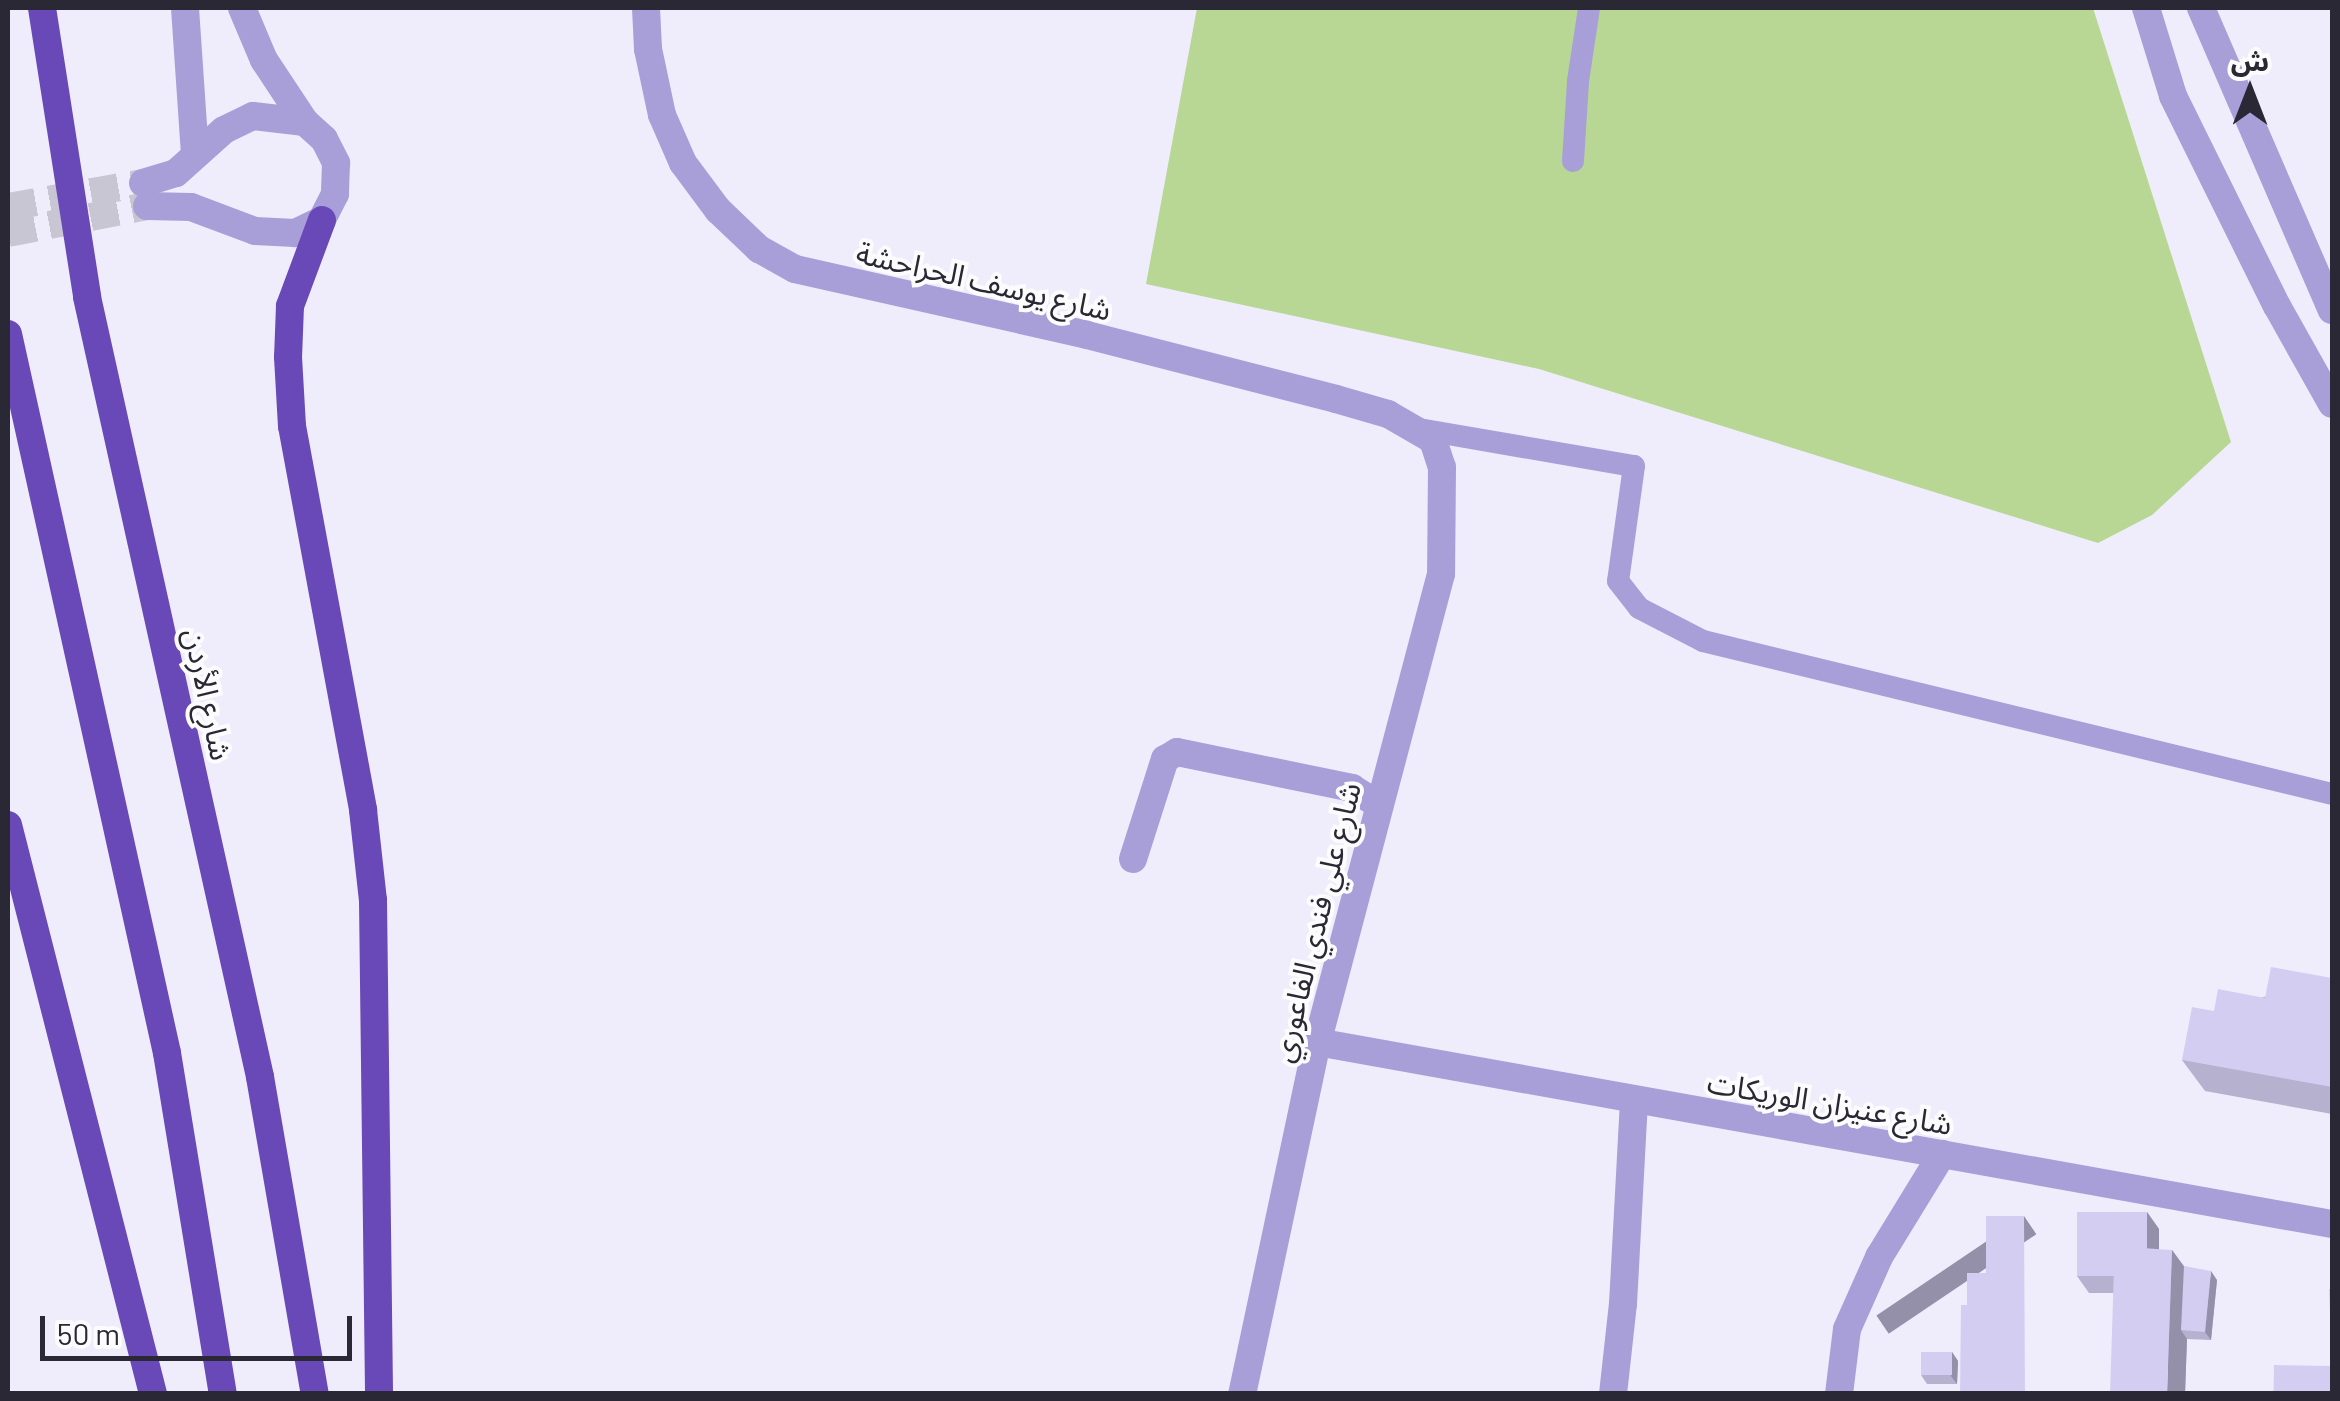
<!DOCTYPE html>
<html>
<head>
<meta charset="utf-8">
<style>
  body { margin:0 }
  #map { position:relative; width:2340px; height:1401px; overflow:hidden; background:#efedfb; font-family:Barlow,"Noto Sans Arabic",sans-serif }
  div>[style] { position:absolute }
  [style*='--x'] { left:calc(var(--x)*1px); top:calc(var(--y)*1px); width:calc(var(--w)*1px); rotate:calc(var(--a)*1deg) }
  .green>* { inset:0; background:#b8d794 }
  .tertiary-tunnel>* { height:28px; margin-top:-14px; transform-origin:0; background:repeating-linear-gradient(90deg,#c8c6d3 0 28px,transparent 0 42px) }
  .service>* { height:22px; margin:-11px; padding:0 11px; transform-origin:11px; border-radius:11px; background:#a99fd8 }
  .minor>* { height:28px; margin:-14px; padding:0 14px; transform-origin:14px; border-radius:14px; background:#a99fd8 }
  .tertiary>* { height:28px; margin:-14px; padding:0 14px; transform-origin:14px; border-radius:14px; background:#a99fd8 }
  .trunk>* { height:28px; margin:-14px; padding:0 14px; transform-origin:14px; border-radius:14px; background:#6948b8 }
  .wall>* { inset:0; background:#b5b1cf }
  .shaded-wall>* { inset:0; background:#9490a9; transform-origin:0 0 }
  .building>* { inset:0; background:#d3cef1; transform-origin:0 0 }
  span { translate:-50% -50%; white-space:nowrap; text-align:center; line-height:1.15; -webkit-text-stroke:8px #fcfcfc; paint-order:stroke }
  .street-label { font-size:30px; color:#2a2835 }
  .frame { position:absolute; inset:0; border:10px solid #2a2835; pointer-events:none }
  .north { position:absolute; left:2200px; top:40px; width:100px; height:100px; -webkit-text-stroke:8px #fcfcfc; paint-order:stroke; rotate:0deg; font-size:28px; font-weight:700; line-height:40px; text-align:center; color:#2a2835 }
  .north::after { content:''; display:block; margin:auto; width:35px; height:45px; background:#2a2835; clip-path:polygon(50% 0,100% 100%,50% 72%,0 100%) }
  .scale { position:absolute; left:40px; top:1316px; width:312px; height:45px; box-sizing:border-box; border:5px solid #2a2835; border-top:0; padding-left:12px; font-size:30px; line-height:35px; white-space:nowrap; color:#2a2835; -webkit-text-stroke:8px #fcfcfc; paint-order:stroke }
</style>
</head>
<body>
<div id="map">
  <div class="green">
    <div style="clip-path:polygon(1197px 8px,2093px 8px,2231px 442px,2152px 515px,2098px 543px,1539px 369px,1146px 284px)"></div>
  </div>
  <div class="tertiary-tunnel">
    <div style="--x:8;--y:207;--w:137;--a:-10.1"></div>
    <div style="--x:8;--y:233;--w:142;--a:-11"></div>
  </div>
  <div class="service">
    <div style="--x:1573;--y:161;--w:80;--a:-86.4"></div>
    <div style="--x:1578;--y:81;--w:74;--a:-81.4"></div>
    <div style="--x:1419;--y:429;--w:218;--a:9.8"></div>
    <div style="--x:1634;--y:466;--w:116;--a:97.9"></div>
    <div style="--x:1618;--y:581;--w:34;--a:52"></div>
    <div style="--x:1639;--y:608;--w:72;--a:27.3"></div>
    <div style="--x:1703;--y:641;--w:647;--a:13.67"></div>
  </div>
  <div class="minor">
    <div style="--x:646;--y:8;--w:41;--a:87.2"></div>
    <div style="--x:648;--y:49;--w:67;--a:78"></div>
    <div style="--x:662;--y:115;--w:52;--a:66.4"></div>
    <div style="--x:683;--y:163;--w:59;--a:53.3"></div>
    <div style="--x:718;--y:210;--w:57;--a:43.6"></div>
    <div style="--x:759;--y:249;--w:41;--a:29.1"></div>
    <div style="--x:795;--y:269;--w:299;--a:12.7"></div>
    <div style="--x:1087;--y:335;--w:257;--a:14.4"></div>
    <div style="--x:1336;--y:399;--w:54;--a:16.1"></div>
    <div style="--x:1388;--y:414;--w:52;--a:30"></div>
    <div style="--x:1433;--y:440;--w:28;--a:72"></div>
    <div style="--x:1442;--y:467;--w:107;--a:90.5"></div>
    <div style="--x:1441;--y:574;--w:484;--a:104.8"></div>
    <div style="--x:1317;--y:1042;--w:360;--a:102"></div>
    <div style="--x:1133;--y:859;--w:105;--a:-72.3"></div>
    <div style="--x:1165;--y:759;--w:14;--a:-30"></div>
    <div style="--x:1177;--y:752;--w:179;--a:11.6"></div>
    <div style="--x:1352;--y:788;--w:31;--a:32"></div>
    <div style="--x:1317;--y:1042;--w:1031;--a:10.17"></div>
    <div style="--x:1613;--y:1394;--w:91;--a:-83.7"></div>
    <div style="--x:1623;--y:1304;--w:204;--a:-86.9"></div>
    <div style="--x:1839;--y:1394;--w:65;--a:-83"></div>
    <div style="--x:1847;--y:1329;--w:79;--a:-66"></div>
    <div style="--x:1879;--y:1257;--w:121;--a:-58.5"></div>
  </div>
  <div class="tertiary">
    <div style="--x:185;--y:8;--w:146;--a:86.1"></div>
    <div style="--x:242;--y:8;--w:56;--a:67.1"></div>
    <div style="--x:264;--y:60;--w:74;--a:56.5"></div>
    <div style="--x:2146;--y:8;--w:92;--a:72.9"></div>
    <div style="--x:2173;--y:96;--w:234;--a:63.7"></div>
    <div style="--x:2277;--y:306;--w:112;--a:60.7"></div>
    <div style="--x:2201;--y:8;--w:329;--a:66.6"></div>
    <div style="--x:143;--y:183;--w:34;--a:-17"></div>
    <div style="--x:176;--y:173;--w:64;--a:-41.9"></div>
    <div style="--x:224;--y:130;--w:32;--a:-26"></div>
    <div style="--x:253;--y:116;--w:52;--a:6.6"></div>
    <div style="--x:305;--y:122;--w:25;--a:42"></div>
    <div style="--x:324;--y:139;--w:27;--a:63"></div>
    <div style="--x:336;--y:163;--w:31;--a:92"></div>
    <div style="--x:335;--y:194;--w:29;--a:117"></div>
    <div style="--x:322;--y:220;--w:30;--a:154"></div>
    <div style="--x:295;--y:233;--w:40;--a:-177.1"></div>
    <div style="--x:255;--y:231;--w:68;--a:-159.4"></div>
    <div style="--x:191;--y:207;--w:44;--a:-178.7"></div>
  </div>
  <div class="trunk">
    <div style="--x:42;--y:8;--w:292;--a:81.1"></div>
    <div style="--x:87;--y:297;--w:799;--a:77.49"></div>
    <div style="--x:260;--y:1077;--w:322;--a:80.2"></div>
    <div style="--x:322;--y:220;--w:92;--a:110.4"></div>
    <div style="--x:290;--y:306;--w:51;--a:92.2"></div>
    <div style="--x:288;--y:357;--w:69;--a:86.7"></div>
    <div style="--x:292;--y:426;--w:391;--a:79.5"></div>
    <div style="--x:363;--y:810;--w:91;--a:83.7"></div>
    <div style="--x:373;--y:900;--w:494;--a:89.3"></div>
    <div style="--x:8;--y:334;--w:736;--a:77.53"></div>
    <div style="--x:167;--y:1053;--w:346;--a:80.7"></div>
    <div style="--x:8;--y:825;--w:587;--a:75.7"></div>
  </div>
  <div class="wall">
    <div style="clip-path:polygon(2332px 978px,2332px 1114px,2205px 1091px,2182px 1060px,2214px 1011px)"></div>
    <div style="clip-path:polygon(2147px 1212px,2159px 1229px,2159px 1250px,2172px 1250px,2184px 1266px,2217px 1280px,2211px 1340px,2187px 1339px,2185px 1394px,2113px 1293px,2089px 1293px,2077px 1276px)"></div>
    <div style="clip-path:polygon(1952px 1352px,1958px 1361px,1957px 1384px,1927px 1384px,1921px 1375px)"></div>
  </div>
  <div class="shaded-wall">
    <div style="clip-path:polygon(2147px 1212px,2159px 1229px,2159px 1293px,2147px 1276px)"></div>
    <div style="left:2024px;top:1216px;width:22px;height:178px;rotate:56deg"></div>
    <div style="clip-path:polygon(2172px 1250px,2190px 1275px,2181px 1330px,2187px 1339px,2185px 1394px,2167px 1394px)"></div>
    <div style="clip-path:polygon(2211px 1271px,2217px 1280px,2211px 1340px,2205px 1332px)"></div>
    <div style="clip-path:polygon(1952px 1352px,1958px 1361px,1957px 1384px,1951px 1376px)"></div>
  </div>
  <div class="building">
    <div style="clip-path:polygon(2271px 967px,2332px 978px,2332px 1087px,2182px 1060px,2192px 1007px,2214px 1011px,2218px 989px,2265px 998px)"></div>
    <div style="clip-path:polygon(2077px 1212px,2147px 1212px,2147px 1249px,2142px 1248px,2142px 1268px,2114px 1268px,2114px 1276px,2077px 1276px)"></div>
    <div style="clip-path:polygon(1986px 1216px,2024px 1216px,2025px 1394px,1960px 1394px,1961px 1305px,1986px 1305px)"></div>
    <div style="clip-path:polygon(2142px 1248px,2172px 1250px,2167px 1394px,2110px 1394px,2114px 1268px,2142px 1268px)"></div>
    <div style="clip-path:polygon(2184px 1266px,2211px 1271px,2205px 1332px,2181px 1330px)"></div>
    <div style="left:1967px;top:1273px;width:19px;height:32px"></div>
    <div style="clip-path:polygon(2329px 1289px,2332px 1289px,2332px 1343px,2331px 1343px)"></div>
    <div style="left:1921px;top:1352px;width:31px;height:23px"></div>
    <div style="left:2274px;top:1365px;width:58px;height:29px;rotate:1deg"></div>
  </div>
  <div class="street-label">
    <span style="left:984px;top:280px;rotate:13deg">شارع يوسف الحراحشة</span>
    <span style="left:209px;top:694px;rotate:78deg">شارع الأردن</span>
    <span style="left:1315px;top:922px;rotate:-76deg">شارع علي فندي الفاعوري</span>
    <span style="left:1830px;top:1102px;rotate:10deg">شارع عنيزان الوريكات</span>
  </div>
  <div class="frame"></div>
  <div class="north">ش</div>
  <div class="scale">50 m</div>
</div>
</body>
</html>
